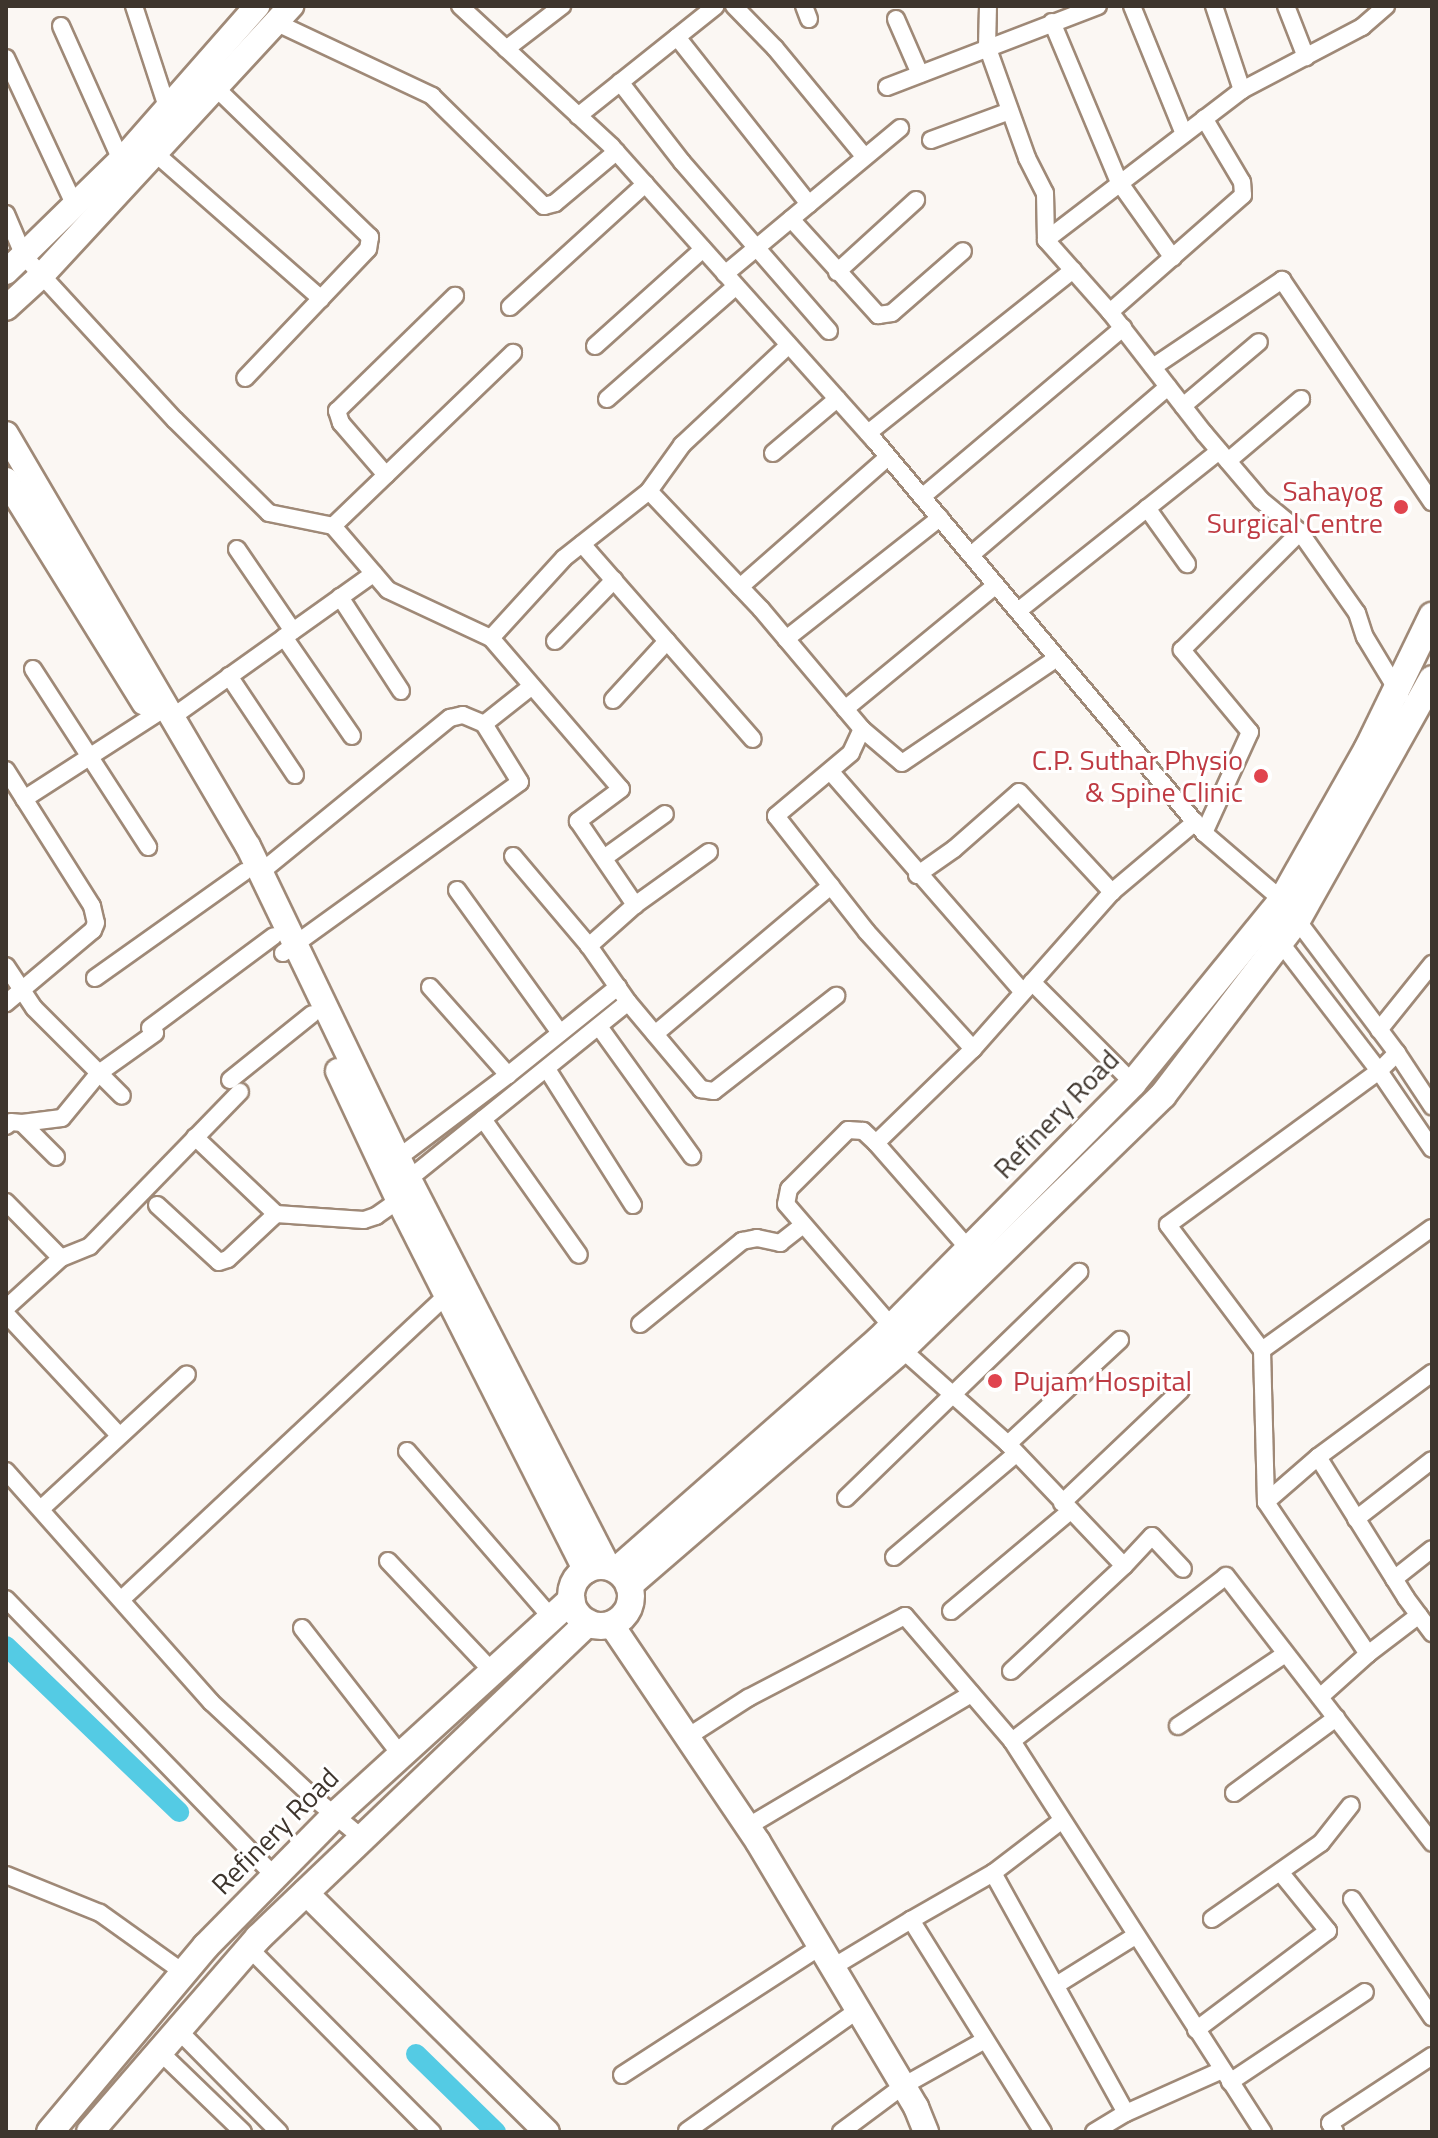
<!DOCTYPE html>
<html>
<head>
<meta charset="utf-8">
<style>
  body { margin:0 }
  #map { position:relative; width:1438px; height:2138px; overflow:hidden; background:#fbf7f3; font-family:"Titillium Web",sans-serif }
  div>[style] { position:absolute }
  [style*='--x'] { left:calc(var(--x)*1px); top:calc(var(--y)*1px); width:calc(var(--w)*1px); rotate:calc(var(--a)*1deg) }
  .canal>* { height:20px; margin:-10px; padding:0 10px; transform-origin:10px; border-radius:10px; background:#54cbe4 }
  .roads { filter:drop-shadow(2px 0 #9f8977) drop-shadow(-2px 0 #9f8977) drop-shadow(0 2px #9f8977) drop-shadow(0 -2px #9f8977) }
  .street>* { height:16px; margin:-8px; padding:0 8px; transform-origin:8px; border-radius:8px; background:#fff }
  .secondary>* { height:24px; margin:-12px; padding:0 12px; transform-origin:12px; border-radius:12px; background:#fff }
  .primary>* { height:26px; margin:-13px; padding:0 13px; transform-origin:13px; border-radius:13px; background:#fff }
  .primary>.ring { margin:-13px; padding:0; box-sizing:content-box; background:none; border:26px solid #fff; border-radius:50% }
  .dots>* { width:22px; height:22px; translate:-50% -50%; box-sizing:border-box; border:4px solid #fff; border-radius:50% }
  span { translate:-50% -50%; white-space:nowrap; text-align:center; line-height:1.15; -webkit-text-stroke:6px #fff; paint-order:stroke }
  .health-label { font-size:28px; color:#be3a42 }
  .right { translate:-100% -50%; text-align:right }
  .left { translate:0 -50%; text-align:left }
  .street-label { font-size:28px; color:#3e352d }
  .frame { position:absolute; inset:0; border:8px solid #3e352d; pointer-events:none }
</style>
</head>
<body>
<div id="map">
  <div class="canal">
    <div style="--x:6;--y:1646;--w:240;--a:43.8"></div>
    <div style="--x:416;--y:2054;--w:112;--a:44.3"></div>
  </div>
  <div class="roads">
    <div class="street">
      <div style="--x:134;--y:6;--w:106;--a:71.9"></div>
      <div style="--x:460;--y:6;--w:207;--a:42.8"></div>
      <div style="--x:612;--y:147;--w:394;--a:48.2"></div>
      <div style="--x:875;--y:441;--w:512;--a:49.99"></div>
      <div style="--x:1204;--y:833;--w:103;--a:40.7"></div>
      <div style="--x:1282;--y:900;--w:191;--a:53.1"></div>
      <div style="--x:1397;--y:1053;--w:64;--a:56.6"></div>
      <div style="--x:734;--y:6;--w:59;--a:45.7"></div>
      <div style="--x:775;--y:48;--w:141;--a:50.5"></div>
      <div style="--x:804;--y:6;--w:14;--a:69"></div>
      <div style="--x:988;--y:6;--w:40;--a:91.4"></div>
      <div style="--x:987;--y:46;--w:119;--a:70.3"></div>
      <div style="--x:1027;--y:158;--w:39;--a:63"></div>
      <div style="--x:1045;--y:193;--w:47;--a:88.8"></div>
      <div style="--x:1046;--y:240;--w:96;--a:48.4"></div>
      <div style="--x:1110;--y:312;--w:153;--a:52.2"></div>
      <div style="--x:1204;--y:433;--w:88;--a:49.6"></div>
      <div style="--x:1261;--y:500;--w:50;--a:39.4"></div>
      <div style="--x:1300;--y:532;--w:99;--a:54.9"></div>
      <div style="--x:1357;--y:613;--w:25;--a:72"></div>
      <div style="--x:1365;--y:637;--w:68;--a:58.9"></div>
      <div style="--x:1132;--y:6;--w:138;--a:67.9"></div>
      <div style="--x:1214;--y:6;--w:89;--a:71.6"></div>
      <div style="--x:1286;--y:6;--w:55;--a:68.6"></div>
      <div style="--x:896;--y:19;--w:60;--a:66.4"></div>
      <div style="--x:275;--y:22;--w:174;--a:25.2"></div>
      <div style="--x:432;--y:96;--w:157;--a:44.5"></div>
      <div style="--x:544;--y:206;--w:11;--a:-15"></div>
      <div style="--x:555;--y:203;--w:80;--a:-39.9"></div>
      <div style="--x:1052;--y:22;--w:173;--a:67.3"></div>
      <div style="--x:1119;--y:182;--w:93;--a:54.6"></div>
      <div style="--x:61;--y:26;--w:147;--a:65.9"></div>
      <div style="--x:677;--y:37;--w:213;--a:51.7"></div>
      <div style="--x:506;--y:49;--w:71;--a:-37.5"></div>
      <div style="--x:6;--y:58;--w:163;--a:65"></div>
      <div style="--x:620;--y:82;--w:101;--a:52.2"></div>
      <div style="--x:682;--y:162;--w:224;--a:49"></div>
      <div style="--x:215;--y:87;--w:216;--a:44.1"></div>
      <div style="--x:370;--y:237;--w:12;--a:99"></div>
      <div style="--x:368;--y:249;--w:178;--a:133.6"></div>
      <div style="--x:887;--y:87;--w:226;--a:-21"></div>
      <div style="--x:578;--y:116;--w:176;--a:-38.6"></div>
      <div style="--x:931;--y:140;--w:84;--a:-20.2"></div>
      <div style="--x:155;--y:153;--w:221;--a:41.3"></div>
      <div style="--x:6;--y:214;--w:46;--a:66.8"></div>
      <div style="--x:24;--y:256;--w:223;--a:47.4"></div>
      <div style="--x:175;--y:420;--w:132;--a:44.7"></div>
      <div style="--x:269;--y:513;--w:65;--a:11.5"></div>
      <div style="--x:333;--y:526;--w:84;--a:49.3"></div>
      <div style="--x:388;--y:590;--w:114;--a:25"></div>
      <div style="--x:491;--y:638;--w:108;--a:-47.6"></div>
      <div style="--x:564;--y:558;--w:108;--a:-38.2"></div>
      <div style="--x:649;--y:491;--w:163;--a:46.5"></div>
      <div style="--x:761;--y:609;--w:157;--a:49.9"></div>
      <div style="--x:862;--y:729;--w:26;--a:115"></div>
      <div style="--x:851;--y:753;--w:98;--a:140"></div>
      <div style="--x:776;--y:816;--w:147;--a:51.9"></div>
      <div style="--x:867;--y:932;--w:158;--a:47.8"></div>
      <div style="--x:791;--y:219;--w:130;--a:47.8"></div>
      <div style="--x:878;--y:315;--w:14;--a:-8"></div>
      <div style="--x:892;--y:313;--w:94;--a:-41.1"></div>
      <div style="--x:1046;--y:240;--w:247;--a:-37.4"></div>
      <div style="--x:1242;--y:90;--w:136;--a:-27.7"></div>
      <div style="--x:1362;--y:27;--w:32;--a:-41"></div>
      <div style="--x:837;--y:272;--w:107;--a:-42.3"></div>
      <div style="--x:725;--y:274;--w:228;--a:-39.8"></div>
      <div style="--x:510;--y:307;--w:183;--a:-42.3"></div>
      <div style="--x:1110;--y:312;--w:177;--a:-41.3"></div>
      <div style="--x:1243;--y:195;--w:13;--a:-94"></div>
      <div style="--x:1242;--y:182;--w:74;--a:-120.7"></div>
      <div style="--x:595;--y:346;--w:145;--a:-41.9"></div>
      <div style="--x:1153;--y:367;--w:156;--a:-34"></div>
      <div style="--x:1282;--y:280;--w:268;--a:56"></div>
      <div style="--x:607;--y:399;--w:171;--a:-41.2"></div>
      <div style="--x:1183;--y:406;--w:99;--a:-40.1"></div>
      <div style="--x:868;--y:433;--w:262;--a:-38.5"></div>
      <div style="--x:773;--y:453;--w:84;--a:-40.2"></div>
      <div style="--x:1228;--y:461;--w:96;--a:-40.3"></div>
      <div style="--x:386;--y:475;--w:69;--a:-130.9"></div>
      <div style="--x:341;--y:423;--w:13;--a:-108"></div>
      <div style="--x:337;--y:411;--w:165;--a:-44.3"></div>
      <div style="--x:649;--y:491;--w:57;--a:-54.3"></div>
      <div style="--x:682;--y:445;--w:146;--a:-43.1"></div>
      <div style="--x:922;--y:497;--w:263;--a:-40.1"></div>
      <div style="--x:1147;--y:508;--w:69;--a:54.5"></div>
      <div style="--x:333;--y:526;--w:250;--a:-43.9"></div>
      <div style="--x:582;--y:544;--w:259;--a:48.8"></div>
      <div style="--x:237;--y:549;--w:99;--a:55.7"></div>
      <div style="--x:971;--y:555;--w:259;--a:-40.5"></div>
      <div style="--x:740;--y:587;--w:197;--a:-41.3"></div>
      <div style="--x:340;--y:597;--w:112;--a:57"></div>
      <div style="--x:1018;--y:611;--w:257;--a:-38.5"></div>
      <div style="--x:284;--y:637;--w:120;--a:55.5"></div>
      <div style="--x:491;--y:638;--w:199;--a:49.3"></div>
      <div style="--x:621;--y:789;--w:54;--a:143.3"></div>
      <div style="--x:578;--y:821;--w:102;--a:55.8"></div>
      <div style="--x:635;--y:905;--w:62;--a:138.3"></div>
      <div style="--x:589;--y:946;--w:68;--a:55.1"></div>
      <div style="--x:628;--y:1002;--w:114;--a:50"></div>
      <div style="--x:701;--y:1089;--w:13;--a:9"></div>
      <div style="--x:714;--y:1091;--w:155;--a:-37.9"></div>
      <div style="--x:786;--y:639;--w:196;--a:-38.2"></div>
      <div style="--x:555;--y:641;--w:85;--a:-46"></div>
      <div style="--x:33;--y:669;--w:212;--a:57.1"></div>
      <div style="--x:229;--y:676;--w:119;--a:56.3"></div>
      <div style="--x:613;--y:700;--w:80;--a:-47.5"></div>
      <div style="--x:845;--y:709;--w:195;--a:-39.4"></div>
      <div style="--x:171;--y:718;--w:249;--a:-35.5"></div>
      <div style="--x:862;--y:729;--w:52;--a:40.4"></div>
      <div style="--x:902;--y:763;--w:187;--a:-34.1"></div>
      <div style="--x:6;--y:770;--w:161;--a:57.7"></div>
      <div style="--x:92;--y:906;--w:17;--a:77"></div>
      <div style="--x:96;--y:923;--w:8;--a:113"></div>
      <div style="--x:93;--y:930;--w:114;--a:140"></div>
      <div style="--x:830;--y:771;--w:293;--a:48.9"></div>
      <div style="--x:24;--y:799;--w:168;--a:-32.8"></div>
      <div style="--x:1204;--y:833;--w:111;--a:-65.5"></div>
      <div style="--x:1250;--y:732;--w:107;--a:-129.7"></div>
      <div style="--x:1182;--y:650;--w:167;--a:-45"></div>
      <div style="--x:513;--y:856;--w:118;--a:49.8"></div>
      <div style="--x:604;--y:858;--w:75;--a:-35.8"></div>
      <div style="--x:261;--y:872;--w:244;--a:-39.2"></div>
      <div style="--x:450;--y:718;--w:13;--a:-13"></div>
      <div style="--x:463;--y:715;--w:23;--a:23"></div>
      <div style="--x:917;--y:875;--w:45;--a:-35.1"></div>
      <div style="--x:954;--y:849;--w:86;--a:-41.2"></div>
      <div style="--x:1019;--y:792;--w:137;--a:47.1"></div>
      <div style="--x:1112;--y:892;--w:210;--a:131.5"></div>
      <div style="--x:973;--y:1049;--w:135;--a:135.9"></div>
      <div style="--x:876;--y:1143;--w:138;--a:48.8"></div>
      <div style="--x:457;--y:890;--w:176;--a:54.2"></div>
      <div style="--x:1112;--y:892;--w:109;--a:-40.1"></div>
      <div style="--x:635;--y:905;--w:91;--a:-35.6"></div>
      <div style="--x:1277;--y:938;--w:168;--a:52.5"></div>
      <div style="--x:1379;--y:1071;--w:94;--a:55.8"></div>
      <div style="--x:283;--y:953;--w:292;--a:-35.8"></div>
      <div style="--x:520;--y:782;--w:68;--a:-121.8"></div>
      <div style="--x:484;--y:724;--w:61;--a:-38.4"></div>
      <div style="--x:6;--y:966;--w:50;--a:56.3"></div>
      <div style="--x:34;--y:1008;--w:124;--a:45"></div>
      <div style="--x:95;--y:978;--w:183;--a:-35.4"></div>
      <div style="--x:1032;--y:982;--w:143;--a:45"></div>
      <div style="--x:430;--y:987;--w:118;--a:48.4"></div>
      <div style="--x:150;--y:1028;--w:154;--a:-36.6"></div>
      <div style="--x:600;--y:1028;--w:158;--a:54.3"></div>
      <div style="--x:1379;--y:1030;--w:85;--a:-51.2"></div>
      <div style="--x:655;--y:1034;--w:230;--a:-40.1"></div>
      <div style="--x:1397;--y:1053;--w:25;--a:135"></div>
      <div style="--x:1379;--y:1071;--w:261;--a:143.9"></div>
      <div style="--x:1168;--y:1225;--w:156;--a:53.1"></div>
      <div style="--x:1262;--y:1350;--w:209;--a:-35.7"></div>
      <div style="--x:547;--y:1069;--w:161;--a:57.7"></div>
      <div style="--x:230;--y:1080;--w:105;--a:-38.8"></div>
      <div style="--x:483;--y:1119;--w:166;--a:54.8"></div>
      <div style="--x:22;--y:1123;--w:40;--a:-7.1"></div>
      <div style="--x:62;--y:1118;--w:58;--a:-50.6"></div>
      <div style="--x:99;--y:1073;--w:69;--a:-35.5"></div>
      <div style="--x:6;--y:1126;--w:6;--a:-39"></div>
      <div style="--x:11;--y:1122;--w:11;--a:5"></div>
      <div style="--x:22;--y:1123;--w:48;--a:45"></div>
      <div style="--x:195;--y:1137;--w:112;--a:43.5"></div>
      <div style="--x:876;--y:1143;--w:18;--a:-137"></div>
      <div style="--x:863;--y:1131;--w:15;--a:-176"></div>
      <div style="--x:848;--y:1130;--w:83;--a:135"></div>
      <div style="--x:789;--y:1189;--w:15;--a:101"></div>
      <div style="--x:786;--y:1204;--w:162;--a:49.2"></div>
      <div style="--x:398;--y:1158;--w:138;--a:-37"></div>
      <div style="--x:508;--y:1075;--w:141;--a:-38.7"></div>
      <div style="--x:410;--y:1178;--w:280;--a:-38.9"></div>
      <div style="--x:6;--y:1202;--w:78;--a:45.5"></div>
      <div style="--x:61;--y:1258;--w:74;--a:137.7"></div>
      <div style="--x:157;--y:1205;--w:84;--a:42.6"></div>
      <div style="--x:219;--y:1262;--w:9;--a:-18"></div>
      <div style="--x:228;--y:1259;--w:66;--a:-43.2"></div>
      <div style="--x:276;--y:1214;--w:88;--a:3.9"></div>
      <div style="--x:364;--y:1220;--w:13;--a:-18"></div>
      <div style="--x:376;--y:1216;--w:37;--a:-35"></div>
      <div style="--x:61;--y:1258;--w:31;--a:-22"></div>
      <div style="--x:90;--y:1246;--w:215;--a:-45.8"></div>
      <div style="--x:6;--y:1314;--w:166;--a:47"></div>
      <div style="--x:640;--y:1324;--w:132;--a:-39.1"></div>
      <div style="--x:742;--y:1241;--w:15;--a:-11"></div>
      <div style="--x:757;--y:1238;--w:24;--a:12"></div>
      <div style="--x:780;--y:1243;--w:28;--a:-38"></div>
      <div style="--x:895;--y:1343;--w:152;--a:41.8"></div>
      <div style="--x:1008;--y:1444;--w:168;--a:46.4"></div>
      <div style="--x:1124;--y:1566;--w:41;--a:-47"></div>
      <div style="--x:1152;--y:1536;--w:45;--a:46.8"></div>
      <div style="--x:1262;--y:1350;--w:152;--a:88.5"></div>
      <div style="--x:1008;--y:1444;--w:153;--a:-42.9"></div>
      <div style="--x:407;--y:1451;--w:220;--a:49.1"></div>
      <div style="--x:1318;--y:1457;--w:142;--a:-36.4"></div>
      <div style="--x:6;--y:1471;--w:309;--a:48.4"></div>
      <div style="--x:211;--y:1702;--w:141;--a:43"></div>
      <div style="--x:314;--y:1798;--w:62;--a:39.8"></div>
      <div style="--x:846;--y:1498;--w:325;--a:-44.1"></div>
      <div style="--x:1062;--y:1503;--w:164;--a:-43.5"></div>
      <div style="--x:42;--y:1508;--w:197;--a:-42.7"></div>
      <div style="--x:1356;--y:1519;--w:96;--a:-37.8"></div>
      <div style="--x:894;--y:1557;--w:160;--a:-40.2"></div>
      <div style="--x:388;--y:1561;--w:150;--a:46.6"></div>
      <div style="--x:1394;--y:1579;--w:48;--a:-38.3"></div>
      <div style="--x:6;--y:1599;--w:387;--a:45.9"></div>
      <div style="--x:122;--y:1599;--w:445;--a:-43.1"></div>
      <div style="--x:951;--y:1611;--w:155;--a:-40"></div>
      <div style="--x:302;--y:1628;--w:160;--a:52.1"></div>
      <div style="--x:1368;--y:1654;--w:64;--a:-37.4"></div>
      <div style="--x:1011;--y:1671;--w:154;--a:-42.9"></div>
      <div style="--x:1320;--y:1697;--w:64;--a:-41.9"></div>
      <div style="--x:1368;--y:1654;--w:183;--a:-123.9"></div>
      <div style="--x:1266;--y:1502;--w:69;--a:-40.9"></div>
      <div style="--x:1318;--y:1457;--w:166;--a:58"></div>
      <div style="--x:1406;--y:1598;--w:44;--a:53.4"></div>
      <div style="--x:1178;--y:1726;--w:129;--a:-33.9"></div>
      <div style="--x:686;--y:1738;--w:74;--a:-32.8"></div>
      <div style="--x:748;--y:1698;--w:177;--a:-27.6"></div>
      <div style="--x:905;--y:1616;--w:165;--a:49.4"></div>
      <div style="--x:1012;--y:1741;--w:270;--a:-37.6"></div>
      <div style="--x:1226;--y:1576;--w:337;--a:52.3"></div>
      <div style="--x:1012;--y:1741;--w:465;--a:57.3"></div>
      <div style="--x:1234;--y:1793;--w:127;--a:-36.3"></div>
      <div style="--x:747;--y:1827;--w:261;--a:-30.7"></div>
      <div style="--x:993;--y:1873;--w:86;--a:-37.4"></div>
      <div style="--x:6;--y:1875;--w:101;--a:22"></div>
      <div style="--x:100;--y:1913;--w:103;--a:35.5"></div>
      <div style="--x:1352;--y:1899;--w:143;--a:55.9"></div>
      <div style="--x:1212;--y:1919;--w:133;--a:-34.9"></div>
      <div style="--x:1321;--y:1843;--w:48;--a:-51.7"></div>
      <div style="--x:249;--y:1948;--w:260;--a:45.2"></div>
      <div style="--x:833;--y:1967;--w:91;--a:-31.1"></div>
      <div style="--x:1058;--y:1984;--w:91;--a:-31.9"></div>
      <div style="--x:177;--y:2029;--w:145;--a:45.3"></div>
      <div style="--x:1196;--y:2030;--w:165;--a:-36.9"></div>
      <div style="--x:1328;--y:1931;--w:76;--a:-129.1"></div>
      <div style="--x:158;--y:2050;--w:118;--a:44"></div>
      <div style="--x:622;--y:2075;--w:236;--a:-32.9"></div>
      <div style="--x:1230;--y:2082;--w:162;--a:-33.7"></div>
      <div style="--x:687;--y:2131;--w:209;--a:-35.3"></div>
      <div style="--x:841;--y:2132;--w:77;--a:-36.6"></div>
      <div style="--x:903;--y:2086;--w:94;--a:-29.3"></div>
      <div style="--x:1043;--y:2132;--w:250;--a:-121.9"></div>
      <div style="--x:911;--y:1920;--w:95;--a:-29.8"></div>
      <div style="--x:993;--y:1873;--w:274;--a:61"></div>
      <div style="--x:1094;--y:2132;--w:37;--a:-31"></div>
      <div style="--x:1126;--y:2113;--w:105;--a:-24.1"></div>
      <div style="--x:1335;--y:2132;--w:10;--a:-119"></div>
      <div style="--x:1330;--y:2123;--w:122;--a:-33.3"></div>
    </div>
    <div class="secondary">
      <div style="--x:6;--y:272;--w:170;--a:-44.3"></div>
      <div style="--x:128;--y:153;--w:196;--a:-48.7"></div>
      <div style="--x:6;--y:308;--w:49;--a:-42.5"></div>
      <div style="--x:42;--y:275;--w:367;--a:-47.2"></div>
      <div style="--x:6;--y:434;--w:478;--a:59.6"></div>
      <div style="--x:248;--y:846;--w:346;--a:64.3"></div>
      <div style="--x:398;--y:1158;--w:459;--a:62.8"></div>
      <div style="--x:6;--y:480;--w:262;--a:58.2"></div>
      <div style="--x:338;--y:1071;--w:141;--a:64.9"></div>
      <div style="--x:398;--y:1199;--w:417;--a:63.2"></div>
      <div style="--x:611;--y:1624;--w:263;--a:56"></div>
      <div style="--x:758;--y:1842;--w:309;--a:59.2"></div>
      <div style="--x:916;--y:2107;--w:27;--a:68"></div>
      <div style="--x:305;--y:1892;--w:341;--a:44.8"></div>
    </div>
    <div class="primary">
      <div class="ring" style="left:571px;top:1566px;width:34px;height:34px"></div>
      <div style="--x:617;--y:1570;--w:349;--a:-41.3"></div>
      <div style="--x:879;--y:1340;--w:361;--a:-45.3"></div>
      <div style="--x:1133;--y:1083;--w:236;--a:-50.8"></div>
      <div style="--x:1282;--y:900;--w:175;--a:-60.5"></div>
      <div style="--x:1368;--y:748;--w:147;--a:-64.1"></div>
      <div style="--x:629;--y:1585;--w:361;--a:-40.8"></div>
      <div style="--x:902;--y:1349;--w:364;--a:-44.2"></div>
      <div style="--x:1163;--y:1095;--w:220;--a:-52.6"></div>
      <div style="--x:1297;--y:920;--w:276;--a:-60.7"></div>
      <div style="--x:50;--y:2132;--w:243;--a:-50"></div>
      <div style="--x:206;--y:1946;--w:182;--a:-45.4"></div>
      <div style="--x:334;--y:1816;--w:321;--a:-42.3"></div>
      <div style="--x:90;--y:2132;--w:257;--a:-49.1"></div>
      <div style="--x:258;--y:1938;--w:456;--a:-43.7"></div>
    </div>
  </div>
  <div class="dots">
    <div style="left:1401px;top:507px;background:#e0444e"></div>
    <div style="left:1261px;top:776px;background:#e0444e"></div>
    <div style="left:995px;top:1381px;background:#e0444e"></div>
  </div>
  <div class="health-label">
    <span class="right" style="left:1383px;top:507px">Sahayog<br>Surgical Centre</span>
    <span class="right" style="left:1243px;top:776px">C.P. Suthar Physio<br>&amp; Spine Clinic</span>
    <span class="left" style="left:1013px;top:1381px">Pujam Hospital</span>
  </div>
  <div class="street-label">
    <span style="left:1056px;top:1114px;rotate:-46deg">Refinery Road</span>
    <span style="left:275px;top:1831px;rotate:-45deg">Refinery Road</span>
  </div>
  <div class="frame"></div>
</div>
</body>
</html>
